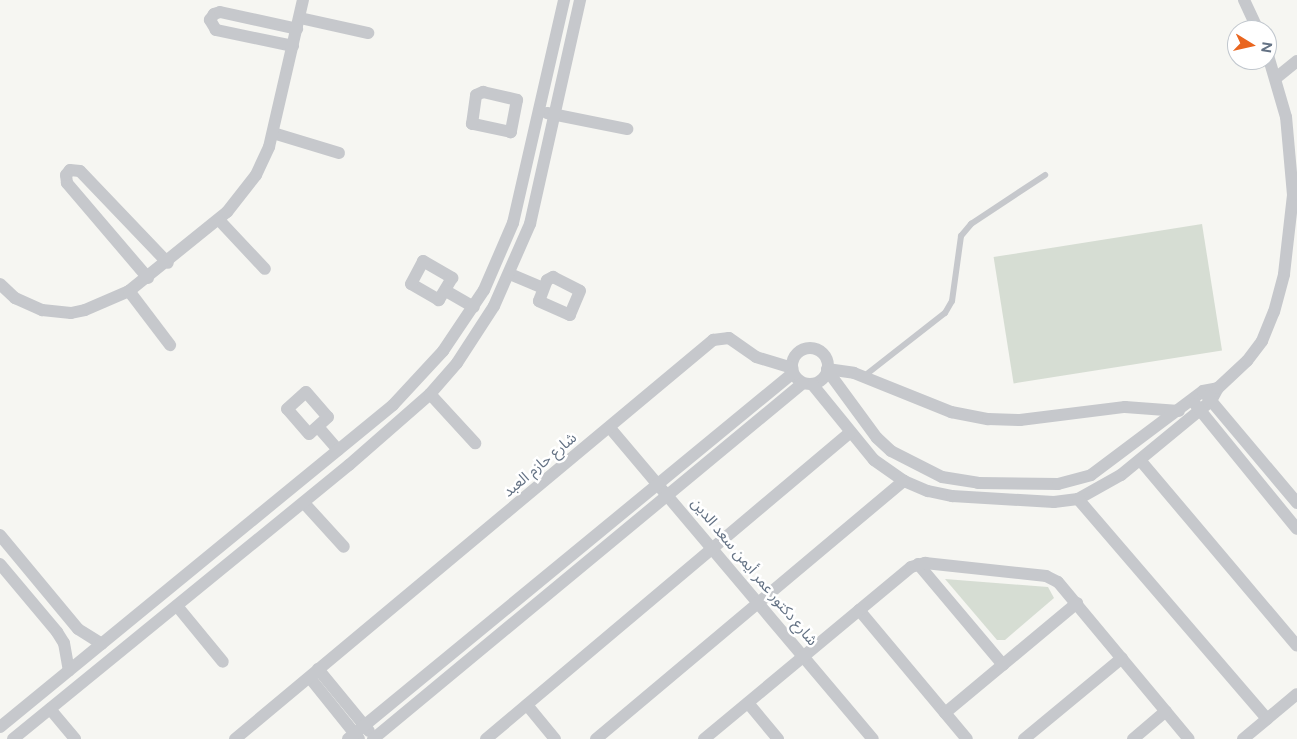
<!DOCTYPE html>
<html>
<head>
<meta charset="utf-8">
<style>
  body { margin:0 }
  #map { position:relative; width:1297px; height:739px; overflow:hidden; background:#f6f6f2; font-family:Figtree,"Noto Sans Arabic",sans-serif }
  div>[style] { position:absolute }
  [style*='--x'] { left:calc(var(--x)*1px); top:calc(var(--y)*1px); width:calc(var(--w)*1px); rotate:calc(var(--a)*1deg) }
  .green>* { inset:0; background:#d6ddd3; transform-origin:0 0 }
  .lane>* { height:6px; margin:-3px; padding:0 3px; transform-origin:3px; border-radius:3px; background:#c6c8cc }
  .street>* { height:12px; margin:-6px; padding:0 6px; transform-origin:6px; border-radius:6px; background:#c6c8cc }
  .street>.ring { margin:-6px; padding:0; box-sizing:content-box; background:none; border:12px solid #c6c8cc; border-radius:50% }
  span { translate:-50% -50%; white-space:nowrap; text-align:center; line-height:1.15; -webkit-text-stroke:5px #fff; paint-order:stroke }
  .street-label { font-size:15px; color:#647284 }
  .north { position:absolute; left:1227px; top:20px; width:50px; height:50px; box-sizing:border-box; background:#fff; border:1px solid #c1c7ce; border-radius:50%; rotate:99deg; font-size:14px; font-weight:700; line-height:20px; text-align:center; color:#647284 }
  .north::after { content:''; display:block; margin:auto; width:18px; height:22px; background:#e9651f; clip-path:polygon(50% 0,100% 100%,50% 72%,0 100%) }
</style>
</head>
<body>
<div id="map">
  <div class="green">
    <div style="left:1202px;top:224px;width:128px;height:211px;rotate:81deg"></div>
    <div style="clip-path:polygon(945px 579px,1048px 587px,1054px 598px,1005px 640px,997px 640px)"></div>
  </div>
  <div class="lane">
    <div style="--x:863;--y:377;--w:104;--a:-38"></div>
    <div style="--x:945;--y:313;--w:14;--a:-60"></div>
    <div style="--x:952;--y:301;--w:66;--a:-82.1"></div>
    <div style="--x:961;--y:236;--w:16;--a:-50"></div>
    <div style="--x:971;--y:224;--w:89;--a:-33.5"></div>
  </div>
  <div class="street">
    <div style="--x:1244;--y:0;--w:33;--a:65"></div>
    <div style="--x:300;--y:18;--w:70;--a:12.4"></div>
    <div style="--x:293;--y:46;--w:79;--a:-168.3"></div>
    <div style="--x:216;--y:30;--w:12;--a:-121"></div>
    <div style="--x:210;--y:20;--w:7;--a:-56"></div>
    <div style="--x:214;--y:14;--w:6;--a:-18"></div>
    <div style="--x:220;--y:12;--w:79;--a:12.4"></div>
    <div style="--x:1276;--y:78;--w:27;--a:-39"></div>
    <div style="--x:483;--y:92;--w:35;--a:13"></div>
    <div style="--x:517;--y:100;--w:33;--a:101"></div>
    <div style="--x:511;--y:132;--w:40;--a:-168"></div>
    <div style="--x:472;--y:124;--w:29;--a:-82"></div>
    <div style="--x:476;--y:95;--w:8;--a:-23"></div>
    <div style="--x:547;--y:113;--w:82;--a:11.3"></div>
    <div style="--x:273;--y:133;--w:69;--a:16.9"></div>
    <div style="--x:219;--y:220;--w:67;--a:46.8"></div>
    <div style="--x:423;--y:261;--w:34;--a:30"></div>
    <div style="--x:452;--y:278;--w:26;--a:121"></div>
    <div style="--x:439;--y:300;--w:32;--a:-150"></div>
    <div style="--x:411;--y:284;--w:26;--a:-62"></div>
    <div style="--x:510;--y:274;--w:36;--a:23"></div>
    <div style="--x:553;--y:277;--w:30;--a:27"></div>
    <div style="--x:580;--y:291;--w:26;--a:113"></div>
    <div style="--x:570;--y:315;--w:34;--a:-156"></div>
    <div style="--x:539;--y:301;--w:22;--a:-69"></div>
    <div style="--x:547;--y:280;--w:7;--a:-27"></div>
    <div style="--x:148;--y:278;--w:125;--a:-130.5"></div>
    <div style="--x:67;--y:183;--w:8;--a:-97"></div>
    <div style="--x:66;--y:175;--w:6;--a:-51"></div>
    <div style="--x:70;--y:170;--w:10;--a:6"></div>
    <div style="--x:80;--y:171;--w:127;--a:46.3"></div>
    <div style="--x:0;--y:284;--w:21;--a:43"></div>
    <div style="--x:15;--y:298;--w:30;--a:24"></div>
    <div style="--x:42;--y:310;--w:29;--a:6"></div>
    <div style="--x:71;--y:313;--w:14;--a:-12"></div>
    <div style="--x:85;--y:310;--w:48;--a:-23.4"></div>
    <div style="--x:129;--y:291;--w:126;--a:-38.9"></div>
    <div style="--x:227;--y:212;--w:47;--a:-51.9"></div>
    <div style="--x:256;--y:175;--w:31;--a:-65"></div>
    <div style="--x:269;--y:147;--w:151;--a:-77"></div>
    <div style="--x:129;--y:291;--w:68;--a:52.8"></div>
    <div style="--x:446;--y:291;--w:32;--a:30"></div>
    <div class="ring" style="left:792px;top:348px;width:24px;height:24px"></div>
    <div style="--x:827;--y:369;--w:27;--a:8"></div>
    <div style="--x:854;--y:373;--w:105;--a:21.9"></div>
    <div style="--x:951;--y:412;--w:38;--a:11"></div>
    <div style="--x:988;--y:419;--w:32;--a:2"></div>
    <div style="--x:1020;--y:420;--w:106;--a:-7.1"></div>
    <div style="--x:1125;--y:407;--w:54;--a:4.2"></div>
    <div style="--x:827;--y:370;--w:84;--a:53.7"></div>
    <div style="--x:877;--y:438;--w:19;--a:43"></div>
    <div style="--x:891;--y:451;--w:57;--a:27"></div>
    <div style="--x:942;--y:477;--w:36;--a:9"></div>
    <div style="--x:978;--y:483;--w:80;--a:0.7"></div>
    <div style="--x:1058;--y:484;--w:34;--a:-15"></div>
    <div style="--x:1091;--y:475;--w:140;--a:-36.9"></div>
    <div style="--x:1203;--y:391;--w:15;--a:-11"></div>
    <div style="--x:812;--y:384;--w:98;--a:50.8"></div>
    <div style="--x:874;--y:460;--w:37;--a:35"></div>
    <div style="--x:904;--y:481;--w:26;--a:23"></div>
    <div style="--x:928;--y:491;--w:25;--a:12"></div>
    <div style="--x:952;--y:496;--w:102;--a:3.4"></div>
    <div style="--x:1054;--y:502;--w:24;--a:-7"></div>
    <div style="--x:1078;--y:499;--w:49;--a:-29.2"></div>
    <div style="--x:1121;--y:475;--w:117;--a:-39.4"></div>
    <div style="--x:1211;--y:401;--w:15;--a:-62"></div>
    <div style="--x:1218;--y:388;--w:40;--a:-43"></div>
    <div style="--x:1247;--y:361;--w:25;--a:-53"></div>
    <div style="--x:1262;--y:341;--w:31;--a:-68"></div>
    <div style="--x:1274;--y:312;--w:39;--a:-75"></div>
    <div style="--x:1284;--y:274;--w:80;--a:-83.5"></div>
    <div style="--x:1293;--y:195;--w:78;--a:-95.1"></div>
    <div style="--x:1286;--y:117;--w:68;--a:-106.3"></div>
    <div style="--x:306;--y:392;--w:33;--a:49"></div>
    <div style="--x:328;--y:417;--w:25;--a:138"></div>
    <div style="--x:309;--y:434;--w:33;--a:-131"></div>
    <div style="--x:287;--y:409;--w:25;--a:-42"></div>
    <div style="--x:430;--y:394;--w:67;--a:47.4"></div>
    <div style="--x:1207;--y:396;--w:140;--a:49.9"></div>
    <div style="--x:1195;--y:404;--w:161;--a:50.8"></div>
    <div style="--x:319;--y:428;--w:29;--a:49"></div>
    <div style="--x:610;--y:428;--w:407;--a:49.8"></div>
    <div style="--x:1140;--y:460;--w:243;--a:49.8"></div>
    <div style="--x:1078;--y:499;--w:290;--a:49.3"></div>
    <div style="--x:304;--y:503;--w:59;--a:47.7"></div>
    <div style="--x:0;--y:535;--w:122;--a:50.3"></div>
    <div style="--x:78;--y:629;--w:28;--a:32"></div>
    <div style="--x:0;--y:564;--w:89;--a:50"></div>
    <div style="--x:57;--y:632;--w:13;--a:58"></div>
    <div style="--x:64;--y:643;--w:28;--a:80"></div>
    <div style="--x:918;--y:564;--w:132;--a:49.9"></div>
    <div style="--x:177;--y:606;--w:72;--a:50.6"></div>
    <div style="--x:859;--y:610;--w:168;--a:50.1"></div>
    <div style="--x:318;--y:669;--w:80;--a:50.6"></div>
    <div style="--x:310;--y:678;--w:78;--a:51.2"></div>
    <div style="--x:748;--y:703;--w:47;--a:50.2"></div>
    <div style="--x:527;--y:705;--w:44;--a:50.5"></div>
    <div style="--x:50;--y:709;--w:39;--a:50"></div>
    <div style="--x:945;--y:713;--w:172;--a:-39.8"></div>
    <div style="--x:0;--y:727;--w:508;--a:-39.33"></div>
    <div style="--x:393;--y:405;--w:74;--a:-47.2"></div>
    <div style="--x:443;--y:351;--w:73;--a:-56.1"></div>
    <div style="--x:484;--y:290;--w:73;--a:-66.6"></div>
    <div style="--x:513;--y:223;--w:229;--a:-77.1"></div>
    <div style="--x:13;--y:739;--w:434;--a:-39.2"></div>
    <div style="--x:349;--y:465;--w:108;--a:-41.2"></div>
    <div style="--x:430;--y:394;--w:41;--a:-48.9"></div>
    <div style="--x:457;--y:363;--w:68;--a:-57"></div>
    <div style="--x:494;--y:306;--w:90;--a:-66.3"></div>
    <div style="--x:530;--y:224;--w:230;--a:-77.4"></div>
    <div style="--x:235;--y:739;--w:623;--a:-39.85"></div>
    <div style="--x:713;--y:340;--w:16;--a:-7"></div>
    <div style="--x:729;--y:338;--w:33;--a:35"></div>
    <div style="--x:756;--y:357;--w:38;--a:17"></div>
    <div style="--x:348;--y:739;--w:576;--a:-39.44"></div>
    <div style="--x:373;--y:739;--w:558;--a:-39.62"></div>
    <div style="--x:486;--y:739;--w:475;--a:-40.1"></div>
    <div style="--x:596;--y:739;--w:402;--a:-40"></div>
    <div style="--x:704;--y:739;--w:269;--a:-39.7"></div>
    <div style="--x:911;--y:567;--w:15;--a:-16"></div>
    <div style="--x:925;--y:563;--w:122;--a:6.1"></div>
    <div style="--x:1046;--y:576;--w:13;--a:27"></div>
    <div style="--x:1058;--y:582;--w:204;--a:50.2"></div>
    <div style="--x:1024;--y:739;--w:127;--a:-39.6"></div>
    <div style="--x:1133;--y:739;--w:43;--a:-40.3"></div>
    <div style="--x:1243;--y:739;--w:70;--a:-39.8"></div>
  </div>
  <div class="street-label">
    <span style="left:540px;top:465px;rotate:-40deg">شارع حازم العبد</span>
    <span style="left:754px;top:572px;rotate:50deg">شارع دكتور عمر أيمن سعد الدين</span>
  </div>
  <div class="north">N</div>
</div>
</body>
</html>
